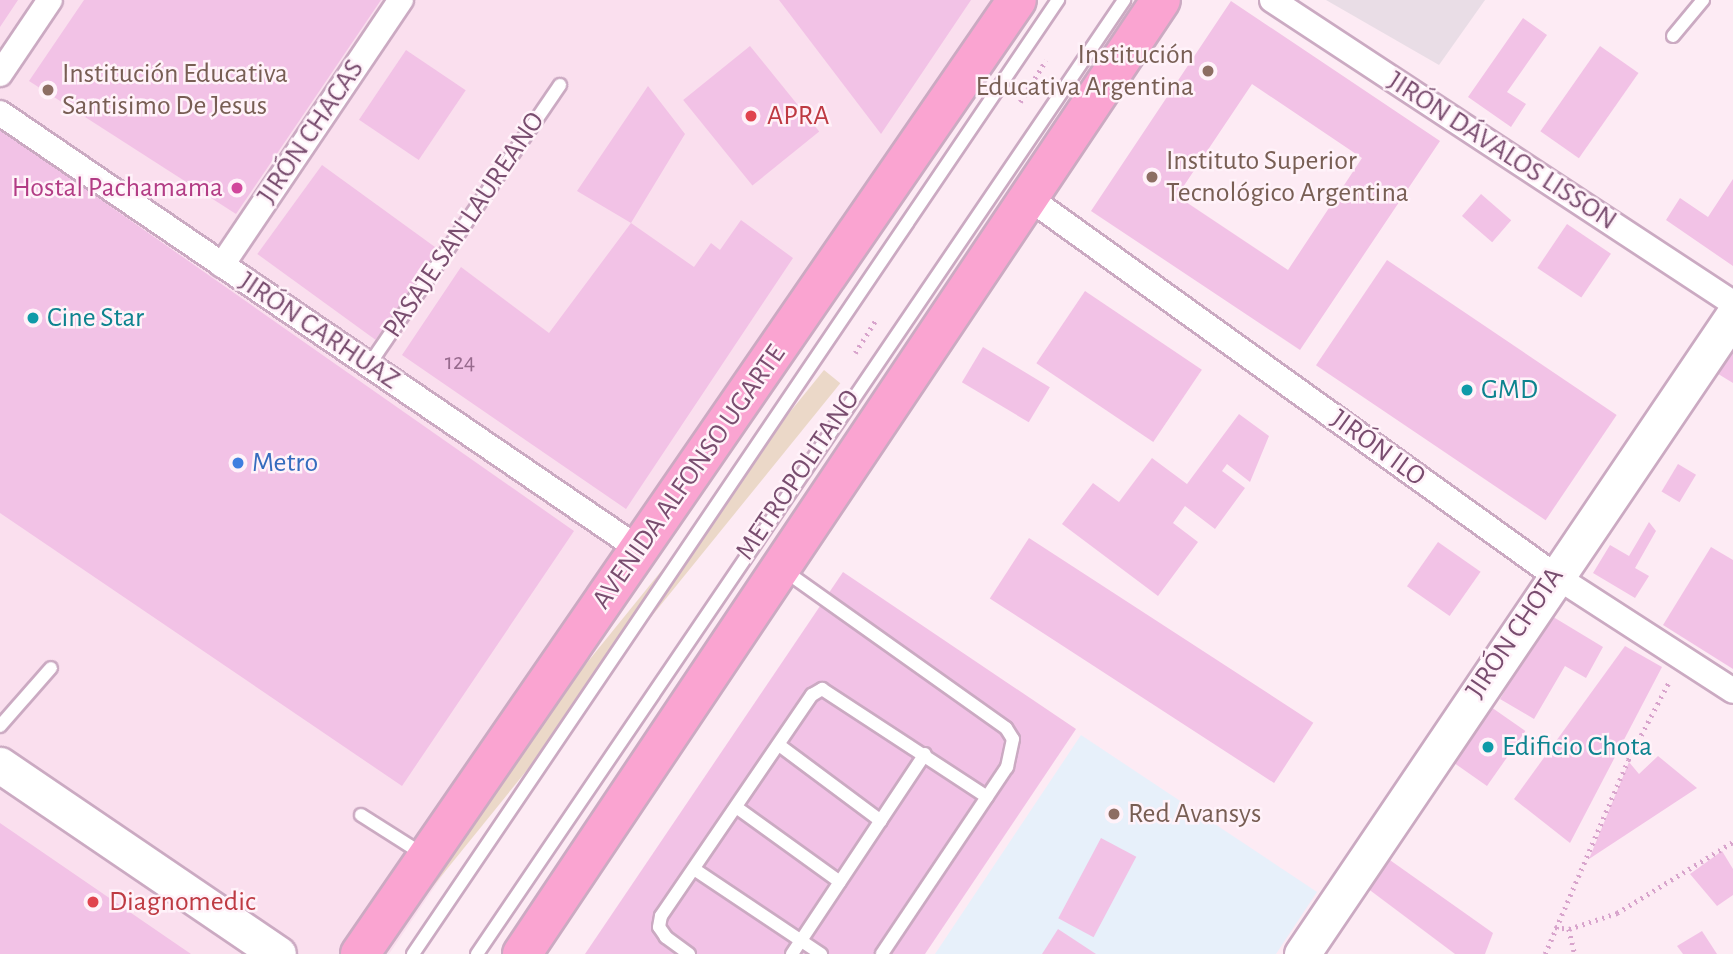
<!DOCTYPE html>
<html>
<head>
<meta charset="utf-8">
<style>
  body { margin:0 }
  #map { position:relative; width:1733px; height:954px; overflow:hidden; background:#fdebf4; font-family:"Alegreya Sans",sans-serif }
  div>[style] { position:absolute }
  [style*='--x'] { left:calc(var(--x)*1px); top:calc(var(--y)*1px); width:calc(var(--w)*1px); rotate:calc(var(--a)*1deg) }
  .residential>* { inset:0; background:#fadfee }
  .industrial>* { inset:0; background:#e9dde6 }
  .education>* { inset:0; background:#e7f0fa }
  .green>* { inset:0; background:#ebd8c8; transform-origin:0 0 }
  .building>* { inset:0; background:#f2c2e6; transform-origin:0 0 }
  .path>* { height:4.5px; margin-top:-2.25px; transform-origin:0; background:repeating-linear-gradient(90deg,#d8a4cc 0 2px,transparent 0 7px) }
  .roads { filter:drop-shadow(2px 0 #cbaac2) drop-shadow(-2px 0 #cbaac2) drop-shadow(0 2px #cbaac2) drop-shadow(0 -2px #cbaac2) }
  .lane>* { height:12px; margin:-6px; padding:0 6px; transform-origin:6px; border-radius:6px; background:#fff }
  .street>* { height:24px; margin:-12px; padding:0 12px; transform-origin:12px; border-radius:12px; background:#fff }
  .secondary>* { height:35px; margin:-17.5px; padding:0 17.5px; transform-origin:17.5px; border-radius:17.5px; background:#fff }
  .primary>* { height:38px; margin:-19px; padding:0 19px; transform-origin:19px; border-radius:19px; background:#faa4d1 }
  .dots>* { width:19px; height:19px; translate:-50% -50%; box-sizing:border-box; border:4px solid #fff2f9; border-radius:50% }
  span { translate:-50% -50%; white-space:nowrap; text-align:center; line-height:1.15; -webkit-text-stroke:5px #fff2f9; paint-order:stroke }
  .number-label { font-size:24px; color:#976a8d }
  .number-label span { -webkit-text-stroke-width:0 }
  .education-label { font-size:28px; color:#785e54 }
  .right { translate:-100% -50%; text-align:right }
  .left { translate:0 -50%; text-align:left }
  .health-label { font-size:28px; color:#be3a42 }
  .street-label { font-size:28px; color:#794d6f }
  .hotel-label { font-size:28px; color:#b23c85 }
  .culture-label { font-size:28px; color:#0d838f }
  .shop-label { font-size:28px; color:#366cbe }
</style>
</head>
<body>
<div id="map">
  <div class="residential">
    <div style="clip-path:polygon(0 0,1037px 0,389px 954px,0 954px)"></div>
  </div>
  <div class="industrial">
    <div style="clip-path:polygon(1326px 0,1485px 0,1439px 65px)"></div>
  </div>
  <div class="education">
    <div style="clip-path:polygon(1081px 735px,1317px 892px,1276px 954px,935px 954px)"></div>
  </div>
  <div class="green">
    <div style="left:824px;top:370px;width:21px;height:699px;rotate:39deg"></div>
  </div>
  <div class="building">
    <div style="clip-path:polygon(0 0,18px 0,0 27px)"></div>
    <div style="clip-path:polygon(84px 0,381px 0,236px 214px,29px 81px)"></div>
    <div style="clip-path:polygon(779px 0,971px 0,881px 134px)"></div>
    <div style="clip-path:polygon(evenodd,1231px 1px,1440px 141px,1300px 350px,1091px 211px,1231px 1px,1252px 84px,1362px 158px,1288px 270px,1177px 196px,1252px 84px)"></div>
    <div style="clip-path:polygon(1523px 18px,1547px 35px,1507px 92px,1526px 104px,1511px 127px,1468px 97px)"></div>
    <div style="left:750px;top:46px;width:110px;height:86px;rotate:51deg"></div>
    <div style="left:1600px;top:46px;width:47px;height:104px;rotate:35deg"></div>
    <div style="left:406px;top:50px;width:72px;height:84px;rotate:34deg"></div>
    <div style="clip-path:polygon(648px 86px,685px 134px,631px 223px,694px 267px,711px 243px,720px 250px,741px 220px,793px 258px,626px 509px,402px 355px,461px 267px,549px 333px,631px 223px,577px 191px)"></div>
    <div style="clip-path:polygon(0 129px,574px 531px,402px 786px,0 513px)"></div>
    <div style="left:322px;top:165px;width:146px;height:110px;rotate:36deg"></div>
    <div style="clip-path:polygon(1733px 179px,1733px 266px,1666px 220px,1680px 198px,1708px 217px)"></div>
    <div style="left:1481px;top:194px;width:40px;height:29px;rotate:41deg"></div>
    <div style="left:1567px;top:224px;width:53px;height:53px;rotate:34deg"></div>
    <div style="left:1387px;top:260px;width:277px;height:127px;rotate:34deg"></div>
    <div style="left:1085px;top:291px;width:141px;height:87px;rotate:34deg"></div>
    <div style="clip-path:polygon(1733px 343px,1733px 383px,1715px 372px)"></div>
    <div style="left:983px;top:347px;width:78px;height:41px;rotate:31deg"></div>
    <div style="clip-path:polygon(1239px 414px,1269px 436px,1250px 482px,1227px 464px,1222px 471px,1245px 488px,1215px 529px,1185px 506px,1173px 523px,1198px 542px,1158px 596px,1062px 524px,1093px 483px,1119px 502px,1152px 458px,1187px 484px)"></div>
    <div style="left:1678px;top:464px;width:21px;height:32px;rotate:31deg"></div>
    <div style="clip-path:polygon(1649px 522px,1656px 531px,1635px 568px,1649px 576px,1635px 598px,1593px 573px,1610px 545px,1629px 556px)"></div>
    <div style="left:1029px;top:538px;width:339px;height:72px;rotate:33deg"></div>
    <div style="left:1438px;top:542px;width:52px;height:54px;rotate:35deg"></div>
    <div style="clip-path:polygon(1711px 547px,1733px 560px,1733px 669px,1663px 625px)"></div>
    <div style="clip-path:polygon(843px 572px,1076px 729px,925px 954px,585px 954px)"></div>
    <div style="clip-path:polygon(1550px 615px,1603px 647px,1586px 678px,1565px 666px,1534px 719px,1500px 699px)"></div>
    <div style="clip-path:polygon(1625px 646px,1662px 667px,1570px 843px,1514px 799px)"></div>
    <div style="left:1491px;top:707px;width:42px;height:67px;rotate:35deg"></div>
    <div style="clip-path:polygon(1658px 756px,1697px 788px,1589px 859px,1629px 762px,1639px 774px)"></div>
    <div style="clip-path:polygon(0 823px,172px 941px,191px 954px,0 954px)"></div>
    <div style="left:1101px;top:838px;width:40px;height:91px;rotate:28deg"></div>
    <div style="clip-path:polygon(1722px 851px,1733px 869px,1733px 895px,1717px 906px,1690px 874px)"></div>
    <div style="clip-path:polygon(1387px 858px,1493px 933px,1485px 954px,1455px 954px,1367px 888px)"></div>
    <div style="clip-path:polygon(1058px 929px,1096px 954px,1042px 954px)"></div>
    <div style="clip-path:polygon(1702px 931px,1717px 954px,1683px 954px,1677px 946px)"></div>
  </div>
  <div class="path">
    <div style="--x:1020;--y:102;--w:49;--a:-58.2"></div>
    <div style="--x:855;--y:353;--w:41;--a:-57.8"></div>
    <div style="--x:1555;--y:927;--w:14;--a:8"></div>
    <div style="--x:1569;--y:929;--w:51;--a:-18.4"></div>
    <div style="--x:1617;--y:913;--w:136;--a:-31.5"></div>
    <div style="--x:1569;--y:929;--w:26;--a:77"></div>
    <div style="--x:1545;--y:954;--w:211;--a:-66.8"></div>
    <div style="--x:1628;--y:760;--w:90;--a:-62.3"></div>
  </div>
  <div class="roads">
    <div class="lane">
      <div style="--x:1673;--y:36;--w:47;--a:-50.2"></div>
      <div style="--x:369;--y:365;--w:339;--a:-55.7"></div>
      <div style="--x:785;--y:571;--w:271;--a:35.4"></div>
      <div style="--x:1006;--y:728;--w:13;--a:58"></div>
      <div style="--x:1013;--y:739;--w:29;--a:102"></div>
      <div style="--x:1007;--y:767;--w:225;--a:123.8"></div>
      <div style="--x:0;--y:726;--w:77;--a:-48.7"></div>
      <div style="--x:779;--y:745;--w:127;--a:36.7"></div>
      <div style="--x:736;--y:807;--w:128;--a:35.8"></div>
      <div style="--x:361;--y:815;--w:75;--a:32.4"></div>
      <div style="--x:694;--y:869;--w:153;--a:33.8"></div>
      <div style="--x:413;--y:954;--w:1152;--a:-55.94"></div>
      <div style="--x:477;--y:954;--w:1153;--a:-55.85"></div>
      <div style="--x:689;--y:954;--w:29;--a:-144"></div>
      <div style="--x:666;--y:937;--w:12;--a:-125"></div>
      <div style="--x:659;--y:927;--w:11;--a:-80"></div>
      <div style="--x:661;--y:916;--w:268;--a:-55.7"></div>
      <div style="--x:812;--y:695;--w:12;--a:-31"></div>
      <div style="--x:822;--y:689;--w:197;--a:33.2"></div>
      <div style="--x:792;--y:954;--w:240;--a:-56.4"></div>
    </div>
    <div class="street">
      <div style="--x:1272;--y:0;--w:552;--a:33.32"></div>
      <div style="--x:0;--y:74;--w:89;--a:-56"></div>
      <div style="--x:0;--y:113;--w:774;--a:34.31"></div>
      <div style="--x:1029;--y:198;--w:646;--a:35.68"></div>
      <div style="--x:1554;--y:575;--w:213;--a:32.9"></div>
      <div style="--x:222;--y:265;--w:320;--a:-56"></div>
    </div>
    <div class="secondary">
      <div style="--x:0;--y:765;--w:336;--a:34.2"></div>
      <div style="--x:1302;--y:954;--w:770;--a:-55.96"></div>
    </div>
    <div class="primary">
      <div style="--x:360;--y:954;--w:1158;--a:-55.45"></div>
      <div style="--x:522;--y:954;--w:1148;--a:-56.19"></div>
    </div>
  </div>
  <div class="dots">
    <div style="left:1208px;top:71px;background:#8d6e63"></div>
    <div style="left:48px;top:90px;background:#8d6e63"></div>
    <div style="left:751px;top:116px;background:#e0444e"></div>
    <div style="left:1152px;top:177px;background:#8d6e63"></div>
    <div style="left:237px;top:188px;background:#d1479c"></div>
    <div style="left:33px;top:318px;background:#0f9aa8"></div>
    <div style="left:1467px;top:390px;background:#0f9aa8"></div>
    <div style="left:238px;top:463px;background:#3f7fe0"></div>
    <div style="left:1488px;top:747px;background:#0f9aa8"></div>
    <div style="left:1114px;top:814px;background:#8d6e63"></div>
    <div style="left:93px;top:902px;background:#e0444e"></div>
  </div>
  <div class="number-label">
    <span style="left:460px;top:363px">124</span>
  </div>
  <div class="education-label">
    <span class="right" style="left:1194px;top:71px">Institución<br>Educativa Argentina</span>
    <span class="left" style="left:62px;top:90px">Institución Educativa<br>Santisimo De Jesus</span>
    <span class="left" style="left:1166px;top:177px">Instituto Superior<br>Tecnológico Argentina</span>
    <span class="left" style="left:1128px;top:814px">Red Avansys</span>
  </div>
  <div class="health-label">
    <span class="left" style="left:767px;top:116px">APRA</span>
    <span class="left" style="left:109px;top:902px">Diagnomedic</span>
  </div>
  <div class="street-label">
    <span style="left:311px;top:132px;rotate:-56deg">JIRÓN CHACAS</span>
    <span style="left:1502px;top:151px;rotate:33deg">JIRÓN DÁVALOS LISSON</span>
    <span style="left:464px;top:225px;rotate:-56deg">PASAJE SAN LAUREANO</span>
    <span style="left:319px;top:331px;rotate:34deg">JIRÓN CARHUAZ</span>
    <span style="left:1378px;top:448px;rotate:36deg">JIRÓN ILO</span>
    <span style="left:798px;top:475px;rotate:-56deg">METROPOLITANO</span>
    <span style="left:689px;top:477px;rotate:-55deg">AVENIDA ALFONSO UGARTE</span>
    <span style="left:1515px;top:633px;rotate:-56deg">JIRÓN CHOTA</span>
  </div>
  <div class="hotel-label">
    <span class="right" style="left:223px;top:188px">Hostal Pachamama</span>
  </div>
  <div class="culture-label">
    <span class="left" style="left:47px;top:318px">Cine Star</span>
    <span class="left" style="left:1481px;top:390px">GMD</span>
    <span class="left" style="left:1502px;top:747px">Edificio Chota</span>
  </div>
  <div class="shop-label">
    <span class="left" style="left:252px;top:463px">Metro</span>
  </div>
</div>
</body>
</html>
